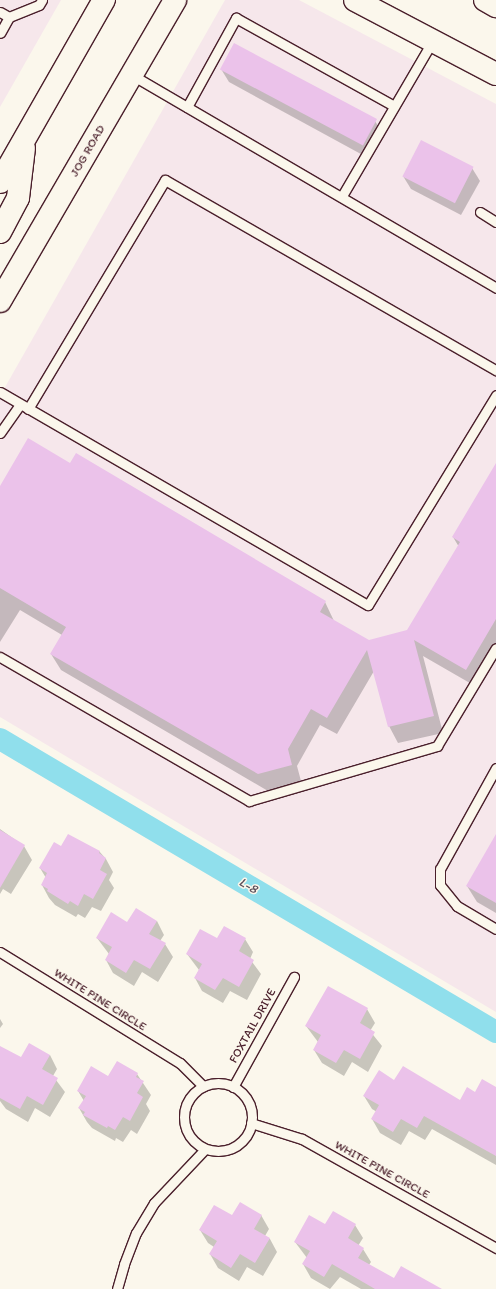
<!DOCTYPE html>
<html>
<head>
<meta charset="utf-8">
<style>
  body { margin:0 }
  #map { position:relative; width:496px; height:1289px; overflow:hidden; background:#fbf7ec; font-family:Itim,sans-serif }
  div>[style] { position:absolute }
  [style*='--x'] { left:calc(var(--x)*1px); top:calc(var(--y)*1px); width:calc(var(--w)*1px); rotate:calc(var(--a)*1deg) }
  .built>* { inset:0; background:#f6e7eb }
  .shadow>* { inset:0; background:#0003 }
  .canal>* { height:22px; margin:-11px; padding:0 11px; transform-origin:11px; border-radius:11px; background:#90dfec }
  .building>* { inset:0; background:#ebc2ea; transform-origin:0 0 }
  .roads { filter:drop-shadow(1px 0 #4a1f2b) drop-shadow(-1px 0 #4a1f2b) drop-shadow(0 1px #4a1f2b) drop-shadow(0 -1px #4a1f2b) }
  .lane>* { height:9px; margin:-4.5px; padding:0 4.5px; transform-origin:4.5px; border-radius:4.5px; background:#fbf7ec }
  .lane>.ring { margin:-4.5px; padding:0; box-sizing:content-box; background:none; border:9px solid #fbf7ec; border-radius:50% }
  .secondary>* { height:22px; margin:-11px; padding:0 11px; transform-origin:11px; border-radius:11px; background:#fbf7ec }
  span { translate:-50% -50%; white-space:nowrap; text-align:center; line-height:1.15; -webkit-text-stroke:3px #fbf7ec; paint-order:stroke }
  .street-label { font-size:12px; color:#4a1f2b }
  .water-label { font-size:13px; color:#5c4f5b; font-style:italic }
</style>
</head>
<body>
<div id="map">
  <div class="built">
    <div style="clip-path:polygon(0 0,61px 0,0 107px)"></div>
    <div style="clip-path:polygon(225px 0,299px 0,496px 104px,496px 1012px,0 717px,0 396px)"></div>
  </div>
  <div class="shadow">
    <div style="clip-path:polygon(221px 69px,375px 121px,383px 134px,370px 159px,229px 82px)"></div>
    <div style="clip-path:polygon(472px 168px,480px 181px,461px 215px,411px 189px,403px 176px)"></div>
    <div style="clip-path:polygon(70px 464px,325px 602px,334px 621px,369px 641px,408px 631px,459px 547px,453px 537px,496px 465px,496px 651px,475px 686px,423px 656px,443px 733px,398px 743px,389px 726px,374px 671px,337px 734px,320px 725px,297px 766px,301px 781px,268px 791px,61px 670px,51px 654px,62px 635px,20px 610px,0 642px,0 488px)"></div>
    <div style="clip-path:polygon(0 829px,24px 846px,32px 860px,11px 894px,3px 889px,0 894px)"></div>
    <div style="clip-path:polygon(496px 836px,496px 913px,477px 902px,467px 886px)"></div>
    <div style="clip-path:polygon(61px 847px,99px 851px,106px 859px,113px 872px,109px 880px,114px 888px,101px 911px,92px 907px,85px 918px,78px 914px,76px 917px,55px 905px,49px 898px,42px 885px,46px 878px,40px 868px)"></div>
    <div style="clip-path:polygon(157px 921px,164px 935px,160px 941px,165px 944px,173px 957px,158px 982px,142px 972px,134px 986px,113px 973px,106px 960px,109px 954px,97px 938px,128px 923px)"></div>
    <div style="clip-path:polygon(245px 939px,253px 952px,250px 959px,261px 974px,247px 1000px,230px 991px,223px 1003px,202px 991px,195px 978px,199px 970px,187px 954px,217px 940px)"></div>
    <div style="clip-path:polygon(367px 1009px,375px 1023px,370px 1031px,382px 1046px,368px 1072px,352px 1062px,344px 1076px,322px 1063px,314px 1050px,318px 1042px,306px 1026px)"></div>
    <div style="clip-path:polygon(0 1019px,3px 1024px,0 1028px)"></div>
    <div style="clip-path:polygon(50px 1055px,57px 1069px,53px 1076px,65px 1092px,50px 1117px,35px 1108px,28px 1122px,6px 1109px,0 1101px,0 1058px,21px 1059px)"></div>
    <div style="clip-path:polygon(137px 1074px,151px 1095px,146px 1104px,150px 1111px,137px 1134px,131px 1130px,123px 1142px,116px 1138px,115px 1141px,92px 1128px,87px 1122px,79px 1108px,84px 1101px,78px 1091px,109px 1077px)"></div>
    <div style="clip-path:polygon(395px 1081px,460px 1101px,476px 1093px,496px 1088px,496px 1165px,432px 1129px,425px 1140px,409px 1131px,401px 1145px,380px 1133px,372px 1119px,377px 1112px,372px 1109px,364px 1096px)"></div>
    <div style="clip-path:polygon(261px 1215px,269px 1229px,265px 1236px,270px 1239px,277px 1252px,263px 1276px,247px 1267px,239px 1281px,218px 1268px,210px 1254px,214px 1247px,208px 1243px,200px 1230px,232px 1217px)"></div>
    <div style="clip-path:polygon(355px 1225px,363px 1238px,358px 1246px,363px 1249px,371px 1262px,369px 1265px,394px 1279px,440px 1289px,361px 1289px,340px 1277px,330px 1289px,311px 1278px,303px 1264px,307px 1258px,295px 1242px,325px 1226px)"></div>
  </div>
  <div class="canal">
    <div style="--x:0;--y:739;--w:576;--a:30.57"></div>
  </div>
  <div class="building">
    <div style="left:234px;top:43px;width:162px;height:30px;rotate:28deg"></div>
    <div style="left:421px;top:140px;width:59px;height:41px;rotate:27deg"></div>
    <div style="clip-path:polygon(28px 438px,70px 463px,76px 453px,326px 601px,320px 612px,369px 640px,407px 630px,460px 542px,452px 537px,496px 463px,496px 619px,466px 670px,414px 640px,434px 716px,388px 727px,367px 650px,327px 718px,311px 709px,288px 749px,292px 765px,258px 774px,50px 654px,66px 627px,0 588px,0 486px)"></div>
    <div style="clip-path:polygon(0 830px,25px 845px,0 888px)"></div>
    <div style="clip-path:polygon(68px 834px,100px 851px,99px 853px,106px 858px,100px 870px,107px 874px,93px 899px,84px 894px,78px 906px,70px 901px,68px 904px,47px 891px,48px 889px,41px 885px,47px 873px,39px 868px,54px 842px,61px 846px)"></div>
    <div style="clip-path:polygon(496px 834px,496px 903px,466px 886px)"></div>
    <div style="clip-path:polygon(136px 908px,157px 921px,149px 934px,166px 943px,150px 969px,134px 960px,126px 973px,105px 960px,112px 947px,96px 938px,111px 912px,127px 922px)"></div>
    <div style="clip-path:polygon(224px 926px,246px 938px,239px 951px,254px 960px,239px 987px,223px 978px,215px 990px,194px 978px,202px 964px,186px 954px,200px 929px,217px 938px)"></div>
    <div style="clip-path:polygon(328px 986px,368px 1008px,360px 1023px,375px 1032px,360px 1059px,344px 1050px,336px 1063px,313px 1050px,321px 1035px,305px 1026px)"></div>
    <div style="clip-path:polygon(29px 1043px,50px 1055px,42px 1069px,58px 1078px,43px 1105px,27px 1096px,20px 1109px,0 1098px,0 1046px,21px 1057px)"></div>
    <div style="clip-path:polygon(117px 1061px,138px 1073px,136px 1077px,144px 1081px,137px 1093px,143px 1097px,130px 1121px,123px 1117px,115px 1130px,108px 1126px,107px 1128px,83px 1115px,85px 1112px,78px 1108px,86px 1096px,77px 1091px,91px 1066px,108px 1076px)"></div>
    <div style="clip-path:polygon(403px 1066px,460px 1100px,467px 1087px,475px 1092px,482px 1079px,496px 1087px,496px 1156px,424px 1116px,417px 1128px,401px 1119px,393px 1132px,371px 1119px,379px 1105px,363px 1096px,379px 1070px,394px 1080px)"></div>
    <div style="clip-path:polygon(240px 1202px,262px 1215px,254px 1229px,270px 1238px,255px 1263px,240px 1254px,231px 1268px,209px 1254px,217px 1241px,199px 1230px,214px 1205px,232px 1215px)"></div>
    <div style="clip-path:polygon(333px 1211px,356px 1224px,348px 1238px,364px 1248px,358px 1258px,394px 1278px,401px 1266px,442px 1289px,375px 1289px,332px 1264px,324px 1277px,302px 1264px,310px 1251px,294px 1242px,309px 1215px,325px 1224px)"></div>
  </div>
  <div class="roads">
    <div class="lane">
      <div style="--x:0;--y:12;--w:10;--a:29"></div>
      <div style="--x:9;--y:17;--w:18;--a:119"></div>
      <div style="--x:9;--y:17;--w:32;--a:-22"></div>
      <div style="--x:39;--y:5;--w:6;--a:-59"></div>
      <div style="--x:132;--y:75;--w:422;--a:30.3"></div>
      <div style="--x:187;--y:107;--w:102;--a:-61.2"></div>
      <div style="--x:236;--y:18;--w:181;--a:29.1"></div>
      <div style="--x:342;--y:196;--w:178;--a:-59.7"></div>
      <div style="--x:480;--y:212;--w:19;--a:32"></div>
      <div style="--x:0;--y:392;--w:425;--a:30.1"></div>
      <div style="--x:368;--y:605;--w:246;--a:-58.6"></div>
      <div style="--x:28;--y:409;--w:267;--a:-59.1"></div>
      <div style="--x:165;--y:180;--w:382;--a:29.9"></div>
      <div style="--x:0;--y:433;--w:35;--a:-55"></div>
      <div style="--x:0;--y:657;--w:288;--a:30"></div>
      <div style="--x:249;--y:801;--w:196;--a:-16.3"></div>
      <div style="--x:437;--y:746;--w:114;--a:-59"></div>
      <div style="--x:496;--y:768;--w:115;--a:119"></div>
      <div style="--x:440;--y:869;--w:16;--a:90"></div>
      <div style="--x:440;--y:885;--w:27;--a:51"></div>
      <div style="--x:457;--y:906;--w:45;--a:30.5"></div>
      <div style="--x:0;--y:952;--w:211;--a:31.7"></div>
      <div style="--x:180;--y:1063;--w:33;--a:45"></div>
      <div class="ring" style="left:184px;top:1083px;width:59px;height:59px"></div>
      <div style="--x:233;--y:1087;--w:126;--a:-61"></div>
      <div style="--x:251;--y:1123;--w:53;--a:17.4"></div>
      <div style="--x:302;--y:1139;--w:223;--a:29.3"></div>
      <div style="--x:117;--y:1289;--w:26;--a:-74"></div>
      <div style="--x:124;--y:1264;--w:33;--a:-69"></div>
      <div style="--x:136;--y:1233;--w:35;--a:-59"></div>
      <div style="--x:154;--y:1203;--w:74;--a:-46.6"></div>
    </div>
    <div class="secondary">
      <div style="--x:355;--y:0;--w:159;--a:27.7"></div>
      <div style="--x:485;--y:0;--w:13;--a:29"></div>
      <div style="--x:0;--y:182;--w:210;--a:-60.3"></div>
      <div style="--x:0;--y:232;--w:38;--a:-62"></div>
      <div style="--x:18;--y:198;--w:50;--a:-83.2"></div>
      <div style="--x:0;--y:301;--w:348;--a:-59.8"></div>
    </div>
  </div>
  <div class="street-label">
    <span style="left:88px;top:151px;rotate:-60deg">JOG ROAD</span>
    <span style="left:100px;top:1000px;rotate:32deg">WHITE PINE CIRCLE</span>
    <span style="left:253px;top:1026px;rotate:-61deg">FOXTAIL DRIVE</span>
    <span style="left:382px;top:1170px;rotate:29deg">WHITE PINE CIRCLE</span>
  </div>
  <div class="water-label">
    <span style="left:248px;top:886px;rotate:31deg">L-8</span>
  </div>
</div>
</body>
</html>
